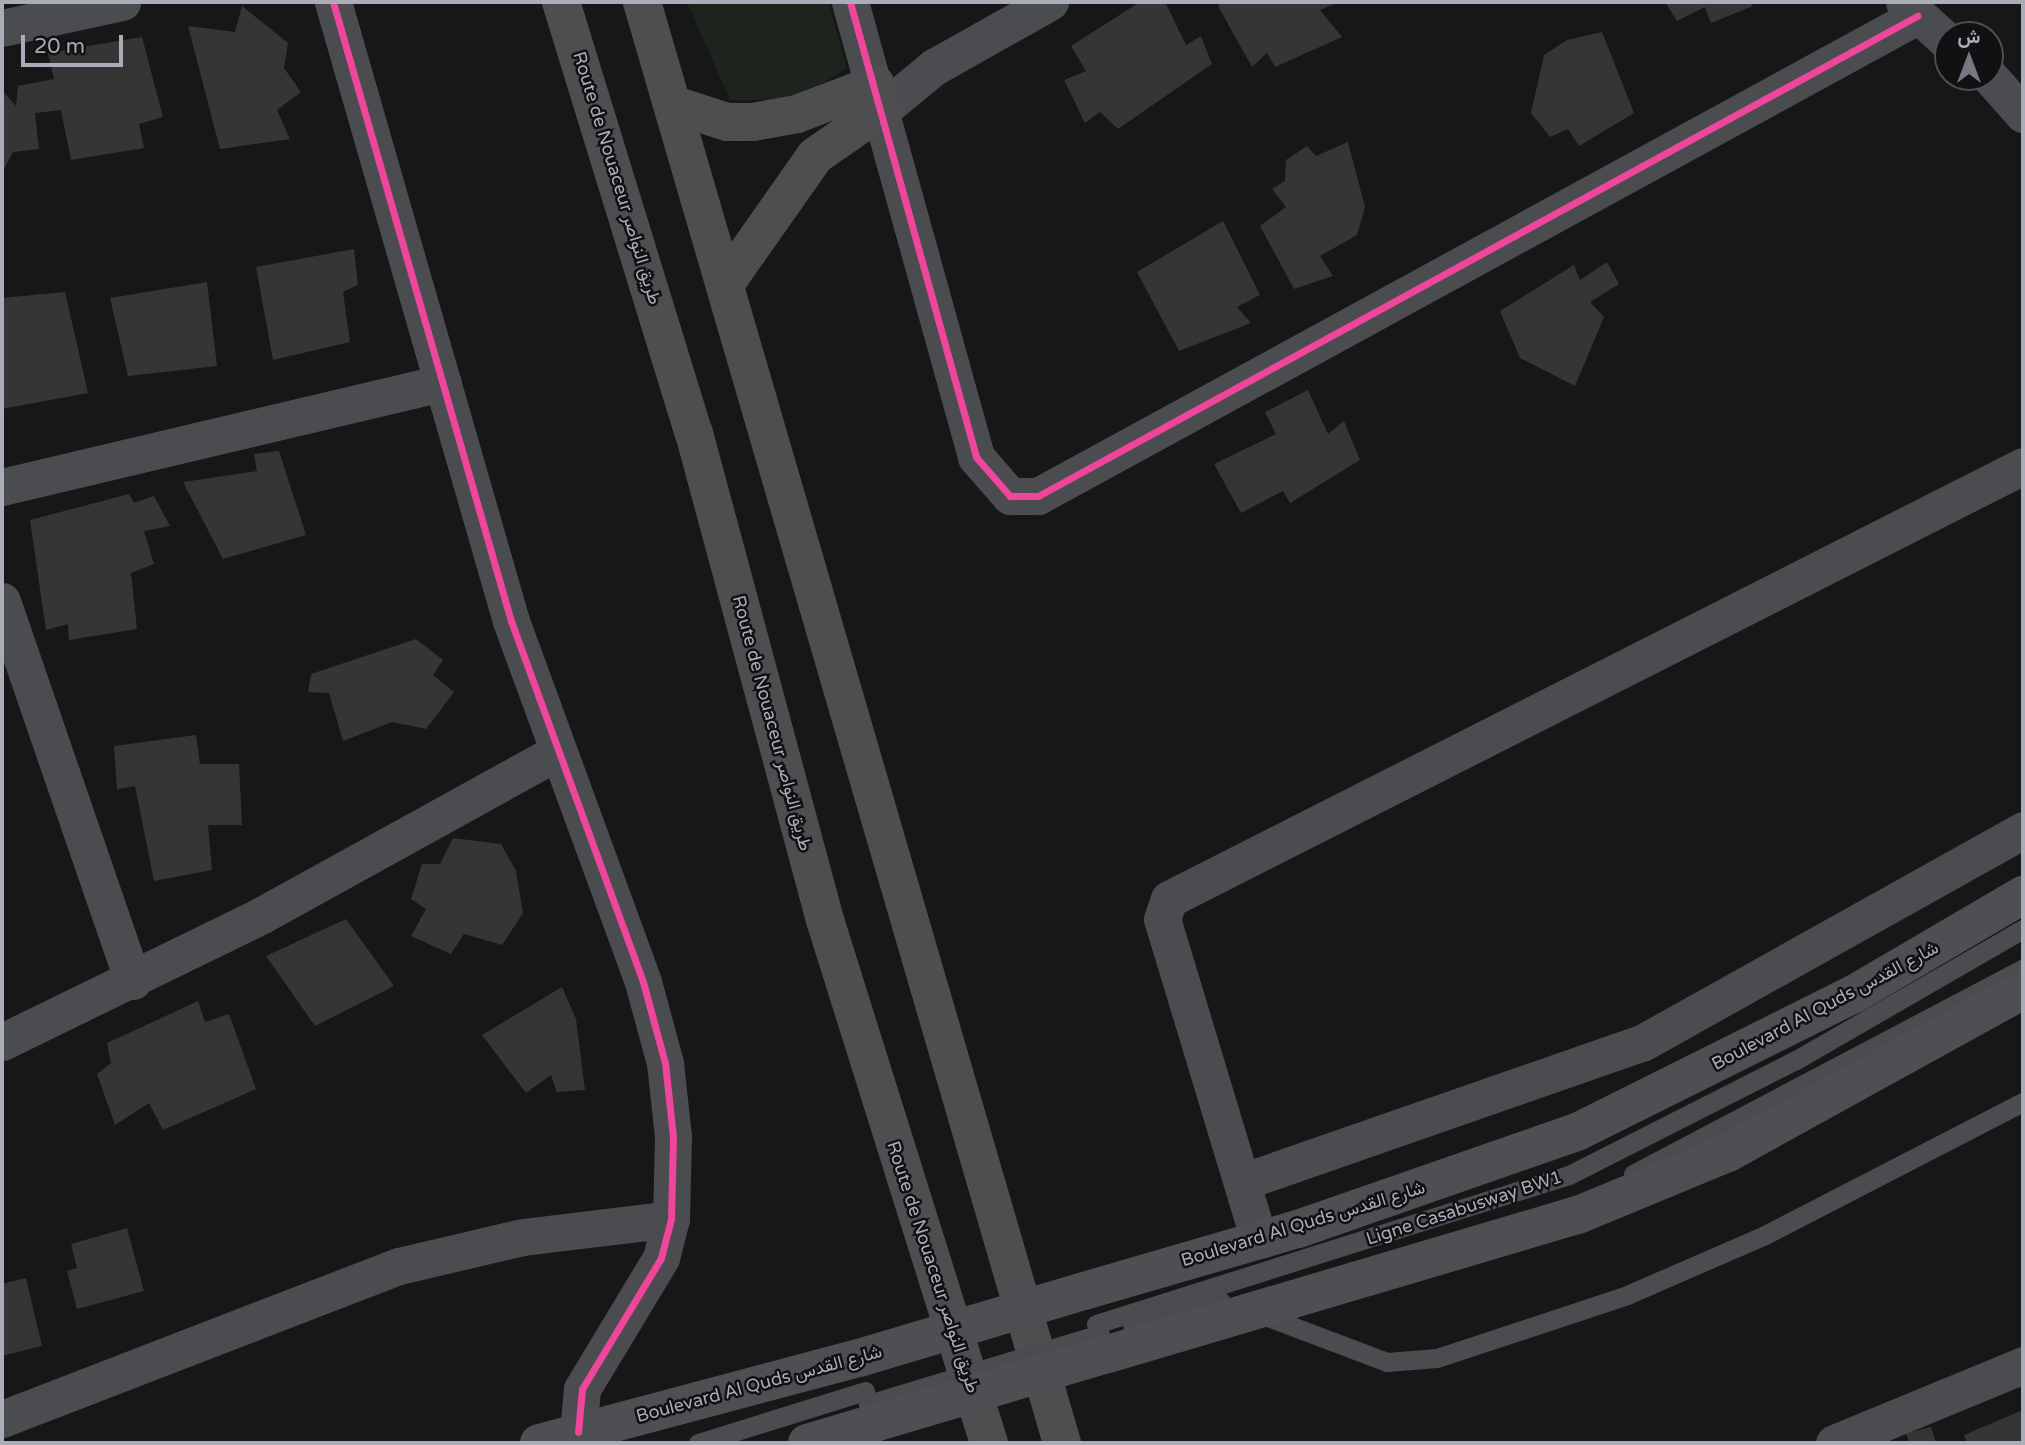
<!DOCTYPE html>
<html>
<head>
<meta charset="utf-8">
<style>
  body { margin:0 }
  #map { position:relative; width:2025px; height:1445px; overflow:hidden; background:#171717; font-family:"Varela Round",Vazirmatn,sans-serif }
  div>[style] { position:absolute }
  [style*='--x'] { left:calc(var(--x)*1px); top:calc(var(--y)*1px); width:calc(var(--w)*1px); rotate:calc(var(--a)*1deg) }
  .green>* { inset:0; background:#1d241e }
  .building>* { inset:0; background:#353536 }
  .lane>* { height:19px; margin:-9.5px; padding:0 9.5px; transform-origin:9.5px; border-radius:9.5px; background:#4b4c50 }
  .street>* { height:37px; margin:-18.5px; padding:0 18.5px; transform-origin:18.5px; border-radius:18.5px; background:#4b4c50 }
  .primary>* { height:38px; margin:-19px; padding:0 19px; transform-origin:19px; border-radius:19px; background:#4d4f52 }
  .highway>* { height:38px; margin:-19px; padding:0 19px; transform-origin:19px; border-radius:19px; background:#4e4e51 }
  .lane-bridge>* { height:19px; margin:-9.5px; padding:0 9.5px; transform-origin:9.5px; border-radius:9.5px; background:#4b4c50 }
  .primary-bridge>* { height:38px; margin:-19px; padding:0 19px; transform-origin:19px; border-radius:19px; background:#4d4f52 }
  .cycleway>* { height:7px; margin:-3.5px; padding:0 3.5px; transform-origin:3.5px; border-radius:3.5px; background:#ed469a }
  span { translate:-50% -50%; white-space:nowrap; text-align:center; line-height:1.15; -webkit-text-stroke:5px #111113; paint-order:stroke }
  .street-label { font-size:18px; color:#a8adb8 }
  .frame { position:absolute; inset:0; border:4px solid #a8adb8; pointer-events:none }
  .north { position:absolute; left:1934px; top:21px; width:70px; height:70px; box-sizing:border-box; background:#111113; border:2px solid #4d4f55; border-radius:50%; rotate:0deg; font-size:19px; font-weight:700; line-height:28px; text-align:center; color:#a8adb8 }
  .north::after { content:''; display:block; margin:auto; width:24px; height:32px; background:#757880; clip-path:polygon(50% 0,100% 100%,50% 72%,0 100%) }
  .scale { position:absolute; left:21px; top:35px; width:102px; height:32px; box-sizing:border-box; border:4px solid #a8adb8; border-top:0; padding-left:9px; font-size:21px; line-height:24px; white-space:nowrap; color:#a8adb8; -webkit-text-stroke:5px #111113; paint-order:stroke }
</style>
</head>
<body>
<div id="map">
  <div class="green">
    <div style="clip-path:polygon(687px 2px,828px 2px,847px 68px,796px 100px,730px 100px)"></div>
  </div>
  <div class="building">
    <div style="clip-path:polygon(1140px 2px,1165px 2px,1186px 45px,1201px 36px,1212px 64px,1118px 129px,1100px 112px,1085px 123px,1064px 80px,1086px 71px,1071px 46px)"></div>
    <div style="clip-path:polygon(1222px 2px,1338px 2px,1320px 10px,1342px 37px,1275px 67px,1267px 53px,1252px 67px,1218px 6px)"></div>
    <div style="clip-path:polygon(1665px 2px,1751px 2px,1753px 6px,1711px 23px,1705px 7px,1677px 21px)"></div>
    <div style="clip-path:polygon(242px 6px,288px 43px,284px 68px,301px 92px,277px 110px,290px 139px,220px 149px,188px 26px,235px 32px)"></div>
    <div style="clip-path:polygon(1602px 32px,1634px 113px,1579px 146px,1568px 129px,1550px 137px,1531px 113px,1544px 55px,1567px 40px)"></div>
    <div style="clip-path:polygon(142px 37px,163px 117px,139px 124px,144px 148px,71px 160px,61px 110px,35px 113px,39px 149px,13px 152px,2px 173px,2px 90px,16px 106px,18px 86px,54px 79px,48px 53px)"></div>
    <div style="clip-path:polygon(1348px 142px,1365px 207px,1357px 235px,1320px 256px,1333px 276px,1294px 289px,1260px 226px,1286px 207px,1272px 189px,1285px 181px,1286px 160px,1307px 146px,1316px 156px)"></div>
    <div style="clip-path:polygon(1223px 221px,1260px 295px,1237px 307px,1251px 323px,1179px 351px,1137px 272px)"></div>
    <div style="clip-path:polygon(354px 249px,358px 285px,343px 292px,350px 342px,273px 360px,256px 267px)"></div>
    <div style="clip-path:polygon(1607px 262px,1619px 284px,1590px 302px,1604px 317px,1575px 386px,1520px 358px,1500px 311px,1574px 265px,1580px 280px)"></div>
    <div style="clip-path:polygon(207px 282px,217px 366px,128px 376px,110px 298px)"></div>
    <div style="clip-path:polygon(65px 292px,88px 393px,2px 409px,2px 298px)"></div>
    <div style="clip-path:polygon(1308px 390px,1328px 434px,1344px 421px,1360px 460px,1290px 503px,1283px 491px,1241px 513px,1214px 464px,1276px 434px,1265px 412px)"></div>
    <div style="clip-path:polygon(279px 451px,306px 535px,223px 559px,183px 482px,257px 471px,254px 454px)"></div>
    <div style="clip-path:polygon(129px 494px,134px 503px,154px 496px,170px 526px,144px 531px,154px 564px,131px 573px,137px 629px,69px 640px,68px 624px,46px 630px,30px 520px)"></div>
    <div style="clip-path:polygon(416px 639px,443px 660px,433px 675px,454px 692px,426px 729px,392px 722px,343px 741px,329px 693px,308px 692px,311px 674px)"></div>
    <div style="clip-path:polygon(196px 735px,200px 764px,239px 764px,242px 825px,208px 825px,212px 870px,154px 881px,135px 786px,117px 789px,114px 746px)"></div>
    <div style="clip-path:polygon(453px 838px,501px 844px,516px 871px,523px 913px,502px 945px,464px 934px,451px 954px,411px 936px,426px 909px,411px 899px,422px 864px,440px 864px)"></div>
    <div style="clip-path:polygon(346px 919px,394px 986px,315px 1026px,266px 956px)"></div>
    <div style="clip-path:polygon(562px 987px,576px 1019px,585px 1090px,557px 1092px,551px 1075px,526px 1093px,482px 1035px)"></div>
    <div style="clip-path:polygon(198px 1001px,205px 1022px,229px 1014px,256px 1089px,163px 1130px,149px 1103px,115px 1125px,97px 1074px,111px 1063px,107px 1043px)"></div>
    <div style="clip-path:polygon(127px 1228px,144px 1291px,77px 1309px,67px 1271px,77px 1268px,71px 1244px)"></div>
    <div style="clip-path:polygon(26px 1278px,42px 1346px,2px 1356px,2px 1284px)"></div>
    <div style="clip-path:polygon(2023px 1410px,2023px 1443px,1967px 1443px,1964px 1435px)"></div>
    <div style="clip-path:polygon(1931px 1427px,1936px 1443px,1909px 1443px,1906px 1433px)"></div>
  </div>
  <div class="lane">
    <div style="--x:1633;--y:1174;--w:441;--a:-27.8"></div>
    <div style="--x:1260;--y:1314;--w:136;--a:20.7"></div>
    <div style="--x:1387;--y:1362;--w:50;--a:-4.6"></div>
    <div style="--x:1437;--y:1358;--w:200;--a:-18.3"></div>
    <div style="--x:1627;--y:1295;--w:150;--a:-23.5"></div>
    <div style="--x:1765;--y:1235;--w:290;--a:-27.3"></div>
    <div style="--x:1096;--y:1324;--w:496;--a:-17.5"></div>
    <div style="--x:1569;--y:1175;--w:254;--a:-26.9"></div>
    <div style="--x:1796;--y:1060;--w:262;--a:-30"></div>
    <div style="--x:1132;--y:1326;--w:92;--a:-15.7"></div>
    <div style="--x:698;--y:1443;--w:175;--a:-17.3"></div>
  </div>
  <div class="street">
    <div style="--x:333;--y:2;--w:644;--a:73.96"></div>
    <div style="--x:511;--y:621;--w:384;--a:69.9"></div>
    <div style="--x:643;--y:982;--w:84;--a:74.8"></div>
    <div style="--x:665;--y:1063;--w:74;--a:83.8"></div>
    <div style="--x:673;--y:1137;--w:82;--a:91.4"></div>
    <div style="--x:671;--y:1219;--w:40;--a:104.4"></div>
    <div style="--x:661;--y:1258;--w:153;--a:121.1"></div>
    <div style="--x:582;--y:1389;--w:43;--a:95.3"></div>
    <div style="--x:850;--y:2;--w:472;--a:74.5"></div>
    <div style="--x:976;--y:457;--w:52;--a:48.9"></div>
    <div style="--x:1010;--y:496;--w:28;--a:0"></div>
    <div style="--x:1038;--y:496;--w:1002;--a:-28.64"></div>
    <div style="--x:1904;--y:2;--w:59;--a:42.3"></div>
    <div style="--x:2;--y:28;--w:123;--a:-12.2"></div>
    <div style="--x:1990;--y:77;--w:50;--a:48.3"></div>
    <div style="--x:883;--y:109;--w:66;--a:-39.5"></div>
    <div style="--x:934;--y:67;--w:133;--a:-29.3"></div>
    <div style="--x:2;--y:487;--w:453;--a:-13.3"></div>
    <div style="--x:2;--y:601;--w:402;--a:71"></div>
    <div style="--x:2;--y:1042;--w:289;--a:-26"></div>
    <div style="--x:262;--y:915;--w:335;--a:-28.9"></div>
    <div style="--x:1242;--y:1182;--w:423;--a:-19.2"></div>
    <div style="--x:1642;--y:1043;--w:436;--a:-29.2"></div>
    <div style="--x:1259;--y:1240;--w:335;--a:-106.8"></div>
    <div style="--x:1162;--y:919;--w:21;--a:-71"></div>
    <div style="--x:1169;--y:899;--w:957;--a:-26.89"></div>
    <div style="--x:2;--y:1419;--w:425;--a:-21.1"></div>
    <div style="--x:399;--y:1266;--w:127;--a:-13.2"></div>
    <div style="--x:523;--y:1237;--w:149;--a:-6.9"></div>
    <div style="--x:1834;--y:1443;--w:204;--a:-22.4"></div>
  </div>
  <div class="primary">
    <div style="--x:1084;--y:1291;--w:223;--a:-16.2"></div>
    <div style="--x:1298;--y:1229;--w:295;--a:-19.2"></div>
    <div style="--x:1577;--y:1132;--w:309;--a:-26.5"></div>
    <div style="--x:1854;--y:994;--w:196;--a:-30.4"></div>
    <div style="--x:1108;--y:1354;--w:490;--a:-16.5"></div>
    <div style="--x:1578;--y:1215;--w:162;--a:-22.5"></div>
    <div style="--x:1728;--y:1153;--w:337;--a:-28.9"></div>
    <div style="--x:539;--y:1443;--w:331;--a:-14.9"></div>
    <div style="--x:807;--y:1443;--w:67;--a:-16.5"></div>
  </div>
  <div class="highway">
    <div style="--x:561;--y:2;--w:451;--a:72.9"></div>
    <div style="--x:694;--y:433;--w:504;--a:74.94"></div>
    <div style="--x:825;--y:920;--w:548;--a:72.59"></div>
    <div style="--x:642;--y:2;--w:1501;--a:73.75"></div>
    <div style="--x:675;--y:105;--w:55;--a:18.1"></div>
    <div style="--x:727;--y:122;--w:26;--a:0"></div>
    <div style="--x:753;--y:122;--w:45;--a:-10.3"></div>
    <div style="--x:797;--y:114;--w:84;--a:-21"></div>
    <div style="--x:728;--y:280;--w:151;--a:-54.9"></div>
    <div style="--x:815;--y:156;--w:83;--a:-34.7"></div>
  </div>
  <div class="lane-bridge">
    <div style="--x:868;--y:1404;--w:242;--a:-16.8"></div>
  </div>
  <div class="primary-bridge">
    <div style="--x:859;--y:1358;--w:235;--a:-16.6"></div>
    <div style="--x:871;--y:1424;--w:247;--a:-16.5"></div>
  </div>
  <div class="cycleway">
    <div style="--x:333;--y:2;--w:644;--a:73.96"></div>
    <div style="--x:511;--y:621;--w:384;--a:69.9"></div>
    <div style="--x:643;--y:982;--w:84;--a:74.8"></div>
    <div style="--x:665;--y:1063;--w:74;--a:83.8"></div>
    <div style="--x:673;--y:1137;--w:82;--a:91.4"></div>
    <div style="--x:671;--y:1219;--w:40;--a:104.4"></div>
    <div style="--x:661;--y:1258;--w:153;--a:121.1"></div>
    <div style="--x:582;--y:1389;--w:43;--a:95.3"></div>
    <div style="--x:850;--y:2;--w:472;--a:74.5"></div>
    <div style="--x:976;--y:457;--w:52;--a:48.9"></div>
    <div style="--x:1010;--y:496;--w:28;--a:0"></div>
    <div style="--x:1038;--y:496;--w:1002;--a:-28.64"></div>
  </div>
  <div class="street-label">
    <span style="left:617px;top:178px;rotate:73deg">Route de Nouaceur طريق النواصر</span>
    <span style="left:772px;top:723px;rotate:75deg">Route de Nouaceur طريق النواصر</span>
    <span style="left:1825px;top:1006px;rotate:-28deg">Boulevard Al Quds شارع القدس</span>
    <span style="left:1464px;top:1208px;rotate:-18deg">Ligne Casabusway BW1</span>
    <span style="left:1303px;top:1224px;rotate:-17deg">Boulevard Al Quds شارع القدس</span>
    <span style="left:933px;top:1267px;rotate:72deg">Route de Nouaceur طريق النواصر</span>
    <span style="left:759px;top:1384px;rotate:-15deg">Boulevard Al Quds شارع القدس</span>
  </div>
  <div class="frame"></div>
  <div class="north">ش</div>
  <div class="scale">20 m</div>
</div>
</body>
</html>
